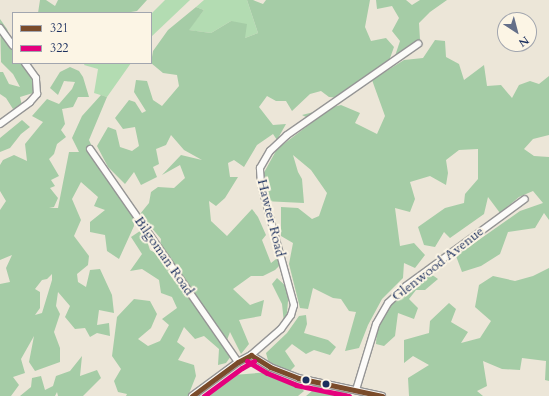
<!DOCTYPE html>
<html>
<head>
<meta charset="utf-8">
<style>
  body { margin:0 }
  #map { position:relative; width:549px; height:396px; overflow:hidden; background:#ece6d8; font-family:Cardo,serif }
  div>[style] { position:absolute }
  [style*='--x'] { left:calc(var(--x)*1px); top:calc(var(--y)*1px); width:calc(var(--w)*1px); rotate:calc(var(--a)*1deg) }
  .green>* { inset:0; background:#b3dcb2 }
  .forest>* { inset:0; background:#a5cca6 }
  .roads { filter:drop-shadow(1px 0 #959595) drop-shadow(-1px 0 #959595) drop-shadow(0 1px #959595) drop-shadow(0 -1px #959595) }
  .minor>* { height:6px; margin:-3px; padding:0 3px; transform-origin:3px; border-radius:3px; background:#fcfbf9 }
  .bus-1>* { height:5px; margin:-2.5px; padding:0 2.5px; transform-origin:2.5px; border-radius:2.5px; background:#7a4b2a }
  .bus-2>* { height:5px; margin:-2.5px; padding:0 2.5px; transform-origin:2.5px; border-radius:2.5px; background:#e5007d }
  .dots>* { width:11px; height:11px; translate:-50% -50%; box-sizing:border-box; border:2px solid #fcf5e5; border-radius:50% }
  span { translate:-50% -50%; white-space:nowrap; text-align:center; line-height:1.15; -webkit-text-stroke:4px #fcf5e5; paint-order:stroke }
  .street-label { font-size:14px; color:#1b2f5e }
  .legend { position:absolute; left:12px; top:12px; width:140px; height:52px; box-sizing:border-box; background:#fcf5e5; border:1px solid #a2a6af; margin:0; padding:5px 7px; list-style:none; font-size:12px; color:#1b2f5e }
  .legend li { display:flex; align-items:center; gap:8px; height:20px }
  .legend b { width:20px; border:1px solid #a2a6af }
  .north { position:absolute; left:497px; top:12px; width:40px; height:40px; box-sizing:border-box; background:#fcf5e5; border:1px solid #a2a6af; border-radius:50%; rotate:144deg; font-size:11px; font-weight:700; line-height:16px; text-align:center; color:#1b2f5e }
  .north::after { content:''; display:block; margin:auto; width:14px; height:18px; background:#646f89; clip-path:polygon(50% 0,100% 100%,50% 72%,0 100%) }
</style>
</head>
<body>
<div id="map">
  <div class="green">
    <div style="clip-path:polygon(165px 0,190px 0,151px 37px,151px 14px)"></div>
    <div style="clip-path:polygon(204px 0,247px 0,258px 33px,245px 38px,231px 21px,211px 33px,188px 30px,204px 10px,196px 7px)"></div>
    <div style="clip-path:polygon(85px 63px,131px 63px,107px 97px,94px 93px,98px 69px,84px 65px)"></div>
  </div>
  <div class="forest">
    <div style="clip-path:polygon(40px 0,46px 0,55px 6px,58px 0,147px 0,137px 11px,125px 13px,38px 13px)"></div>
    <div style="clip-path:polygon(247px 0,253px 0,263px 4px,266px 0,370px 0,365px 27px,371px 41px,386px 38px,394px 47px,389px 61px,371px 79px,358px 81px,340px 98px,329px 97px,321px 91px,310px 94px,292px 111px,286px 101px,276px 101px,267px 96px,259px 107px,273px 125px,286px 124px,277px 140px,273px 134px,257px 145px,244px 167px,234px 160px,228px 163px,230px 177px,238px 177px,225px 198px,216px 206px,209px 201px,211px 221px,227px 236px,252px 209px,258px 217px,266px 235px,262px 240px,271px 263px,280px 256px,280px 265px,275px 270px,263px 276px,251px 276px,233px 289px,250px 305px,264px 300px,261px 316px,239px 320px,249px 344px,241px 354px,230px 332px,227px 340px,231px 356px,226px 363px,218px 365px,219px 349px,204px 336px,195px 339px,184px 327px,177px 342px,185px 348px,178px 360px,194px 365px,196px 376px,188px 396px,126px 396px,127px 394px,118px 392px,114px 381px,121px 369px,112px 356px,117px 317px,134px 299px,150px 301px,157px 314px,151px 328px,138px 339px,148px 346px,160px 341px,169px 325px,162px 319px,177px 308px,172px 297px,161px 293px,159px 280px,142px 269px,130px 271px,142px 254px,131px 237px,143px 229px,150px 250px,159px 255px,161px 239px,140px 214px,149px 203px,151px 192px,158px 187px,174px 188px,185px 178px,180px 165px,162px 175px,181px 155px,202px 160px,184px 150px,171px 135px,166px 145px,156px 149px,159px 164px,153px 167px,157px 177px,141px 185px,134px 172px,125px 184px,108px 167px,97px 146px,108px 127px,116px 130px,120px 147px,132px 151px,139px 146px,135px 127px,123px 129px,115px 118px,129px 100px,135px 102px,142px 113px,146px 111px,134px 92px,136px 80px,147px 81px,153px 100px,162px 106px,179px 86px,177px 75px,163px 73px,151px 63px,153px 51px,168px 30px,196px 7px,204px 10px,189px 30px,211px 33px,231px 21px,247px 24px,245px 38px,258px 33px)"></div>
    <div style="clip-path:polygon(376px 0,406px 0,412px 5px,420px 0,447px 0,430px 12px,419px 23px,420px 40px,395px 56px,400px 41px,392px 31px,399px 18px,392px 6px,377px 9px)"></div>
    <div style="clip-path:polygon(0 19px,7px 29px,13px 45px,13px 63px,23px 63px,33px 67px,33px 93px,20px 97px,22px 106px,13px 109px,6px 98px,0 94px,0 72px,3px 72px,9px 84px,20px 87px,13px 74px,1px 62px)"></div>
    <div style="clip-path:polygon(435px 40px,445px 41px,446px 57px,459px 64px,464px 80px,484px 65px,487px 86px,501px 85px,512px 98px,519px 85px,530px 81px,539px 84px,549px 76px,549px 135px,533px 139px,524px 149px,534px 156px,549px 157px,549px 220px,544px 213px,535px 228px,508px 232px,500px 254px,481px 266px,462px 272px,456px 256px,520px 211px,543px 203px,533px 191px,519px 197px,500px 213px,488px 197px,484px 214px,450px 238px,444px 232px,435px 247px,424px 245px,418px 227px,445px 208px,464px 203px,465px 194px,478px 179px,478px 149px,459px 150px,446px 160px,448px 173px,446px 185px,430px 176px,410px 182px,415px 199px,410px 212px,395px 208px,400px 246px,414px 243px,425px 255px,415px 268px,404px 263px,403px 278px,382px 299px,368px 325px,359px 348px,345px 351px,356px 312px,349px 311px,341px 299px,333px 298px,313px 288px,308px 309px,300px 308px,289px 264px,293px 243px,281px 236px,281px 207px,298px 208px,312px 219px,319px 216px,327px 193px,311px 170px,293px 155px,298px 172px,302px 179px,304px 203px,263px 201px,261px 178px,277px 149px,314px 121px,302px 115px,341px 105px,360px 113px,355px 123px,377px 134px,385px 116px,372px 80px,404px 60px,423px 58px)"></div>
    <div style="clip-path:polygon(evenodd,70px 67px,79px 71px,83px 77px,89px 97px,78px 97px,73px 107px,62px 109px,65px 124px,61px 130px,66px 137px,57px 144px,54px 154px,49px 159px,59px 176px,51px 180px,55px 186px,50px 188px,58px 198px,54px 207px,49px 208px,58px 208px,69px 152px,79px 152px,72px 138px,82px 116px,101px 95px,107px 97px,89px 140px,95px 153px,133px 210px,134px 226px,119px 259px,107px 251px,105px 235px,90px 232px,90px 222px,105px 210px,94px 206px,98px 197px,81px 182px,72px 199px,81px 220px,74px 236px,89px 256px,88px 265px,77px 274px,78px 282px,86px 287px,90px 270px,100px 269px,112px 295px,114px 313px,99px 310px,97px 325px,109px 323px,110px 336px,97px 333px,90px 337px,85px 328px,75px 329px,65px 317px,70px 306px,58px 292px,56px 306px,60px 314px,54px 332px,60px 348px,60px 362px,35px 371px,29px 362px,34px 336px,21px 359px,25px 373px,13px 377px,19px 385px,11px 396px,0 396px,0 284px,10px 282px,6px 268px,12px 255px,0 260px,0 210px,6px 201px,0 191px,0 165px,3px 160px,14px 155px,27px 161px,25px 144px,43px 122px,32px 116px,47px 99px,59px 104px,72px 89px,75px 82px,64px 81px,58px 95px,50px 88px,60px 72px,70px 67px,52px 274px,52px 280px,42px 313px,35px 315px,40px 308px,40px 292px,35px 289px,42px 280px,47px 279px,52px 274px)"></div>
    <div style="clip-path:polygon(22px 120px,30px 127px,21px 134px,10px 148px,0 152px,0 138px)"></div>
    <div style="clip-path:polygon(549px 268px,549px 381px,545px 380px,546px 361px,522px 358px,520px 370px,502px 369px,483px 361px,487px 386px,477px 391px,483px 396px,409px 396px,408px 378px,429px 365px,413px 356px,404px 363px,404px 340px,429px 333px,430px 321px,449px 303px,456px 309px,451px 322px,468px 332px,461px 343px,480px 338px,491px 321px,475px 307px,479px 285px,493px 276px,515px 281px,533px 276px)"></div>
    <div style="clip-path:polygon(431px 274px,438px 279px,425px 290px,416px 290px,409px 299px,418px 308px,414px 319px,398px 313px,395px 336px,384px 346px,376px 344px,377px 326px,390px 305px)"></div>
    <div style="clip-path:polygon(277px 278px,289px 289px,287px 313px,284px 323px,282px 304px,272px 284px)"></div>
    <div style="clip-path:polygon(306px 315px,307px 324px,304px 333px,328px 340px,336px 347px,330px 355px,314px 350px,306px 354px,292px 344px,285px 351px,295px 366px,288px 373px,269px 364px,266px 353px,287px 333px,299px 316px)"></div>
    <div style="clip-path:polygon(82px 356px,80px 376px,97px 370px,101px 378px,83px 396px,58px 396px,57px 392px,55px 396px,20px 396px,31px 387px,32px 378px,41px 376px,45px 390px,53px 386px,56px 376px,70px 371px)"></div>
    <div style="clip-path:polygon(270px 372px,297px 384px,304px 391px,298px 396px,201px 396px,233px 375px)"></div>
    <div style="clip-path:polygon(315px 385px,334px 393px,338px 391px,346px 391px,348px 396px,306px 396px,312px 391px)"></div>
  </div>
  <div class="roads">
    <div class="minor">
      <div style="--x:0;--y:28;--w:22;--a:54"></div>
      <div style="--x:0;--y:124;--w:37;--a:-36"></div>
      <div style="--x:30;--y:102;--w:11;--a:-49"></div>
      <div style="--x:37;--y:94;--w:16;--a:-94"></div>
      <div style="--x:36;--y:78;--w:19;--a:-126"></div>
      <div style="--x:90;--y:149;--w:259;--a:55.2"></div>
      <div style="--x:251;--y:355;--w:22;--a:32"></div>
      <div style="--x:270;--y:367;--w:30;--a:21"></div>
      <div style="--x:298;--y:378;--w:86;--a:12.1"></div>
      <div style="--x:356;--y:390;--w:69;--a:-73.1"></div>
      <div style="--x:376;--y:324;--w:24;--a:-60"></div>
      <div style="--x:388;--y:303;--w:25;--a:-43"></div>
      <div style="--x:406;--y:286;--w:147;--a:-36.2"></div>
      <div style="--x:192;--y:396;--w:57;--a:-36.5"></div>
      <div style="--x:238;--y:362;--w:15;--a:-28"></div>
      <div style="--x:251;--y:355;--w:40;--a:-41"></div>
      <div style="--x:281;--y:329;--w:17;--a:-54"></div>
      <div style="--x:291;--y:315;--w:10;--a:-73"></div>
      <div style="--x:294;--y:305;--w:125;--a:-105.3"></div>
      <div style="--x:261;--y:184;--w:16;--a:-94"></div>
      <div style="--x:260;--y:168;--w:20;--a:-60"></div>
      <div style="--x:270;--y:151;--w:23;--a:-43"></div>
      <div style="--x:287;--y:135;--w:160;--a:-34.8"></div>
    </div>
  </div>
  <div class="bus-1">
    <div style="--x:251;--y:355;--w:22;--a:32"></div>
    <div style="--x:270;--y:367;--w:30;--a:21"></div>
    <div style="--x:298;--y:378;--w:86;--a:12.1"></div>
    <div style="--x:192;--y:396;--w:57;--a:-36.5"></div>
    <div style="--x:238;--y:362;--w:15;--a:-28"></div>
  </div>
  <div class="bus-2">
    <div style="--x:247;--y:361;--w:23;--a:31"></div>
    <div style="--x:267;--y:373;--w:31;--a:22"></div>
    <div style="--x:296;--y:385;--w:54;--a:11.7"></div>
    <div style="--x:204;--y:396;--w:47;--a:-36.4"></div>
    <div style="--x:242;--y:368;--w:14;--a:-30"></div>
  </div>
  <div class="dots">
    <div style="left:306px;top:380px;background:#1b2f5e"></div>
    <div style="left:326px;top:384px;background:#1b2f5e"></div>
  </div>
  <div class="street-label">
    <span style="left:271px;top:218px;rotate:76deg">Hawter Road</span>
    <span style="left:164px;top:256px;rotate:55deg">Bilgoman Road</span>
    <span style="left:438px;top:264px;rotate:-38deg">Glenwood Avenue</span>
  </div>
  <ul class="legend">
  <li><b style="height:5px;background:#7a4b2a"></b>321</li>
  <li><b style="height:5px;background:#e5007d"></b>322</li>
  </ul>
  <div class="north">N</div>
</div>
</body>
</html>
